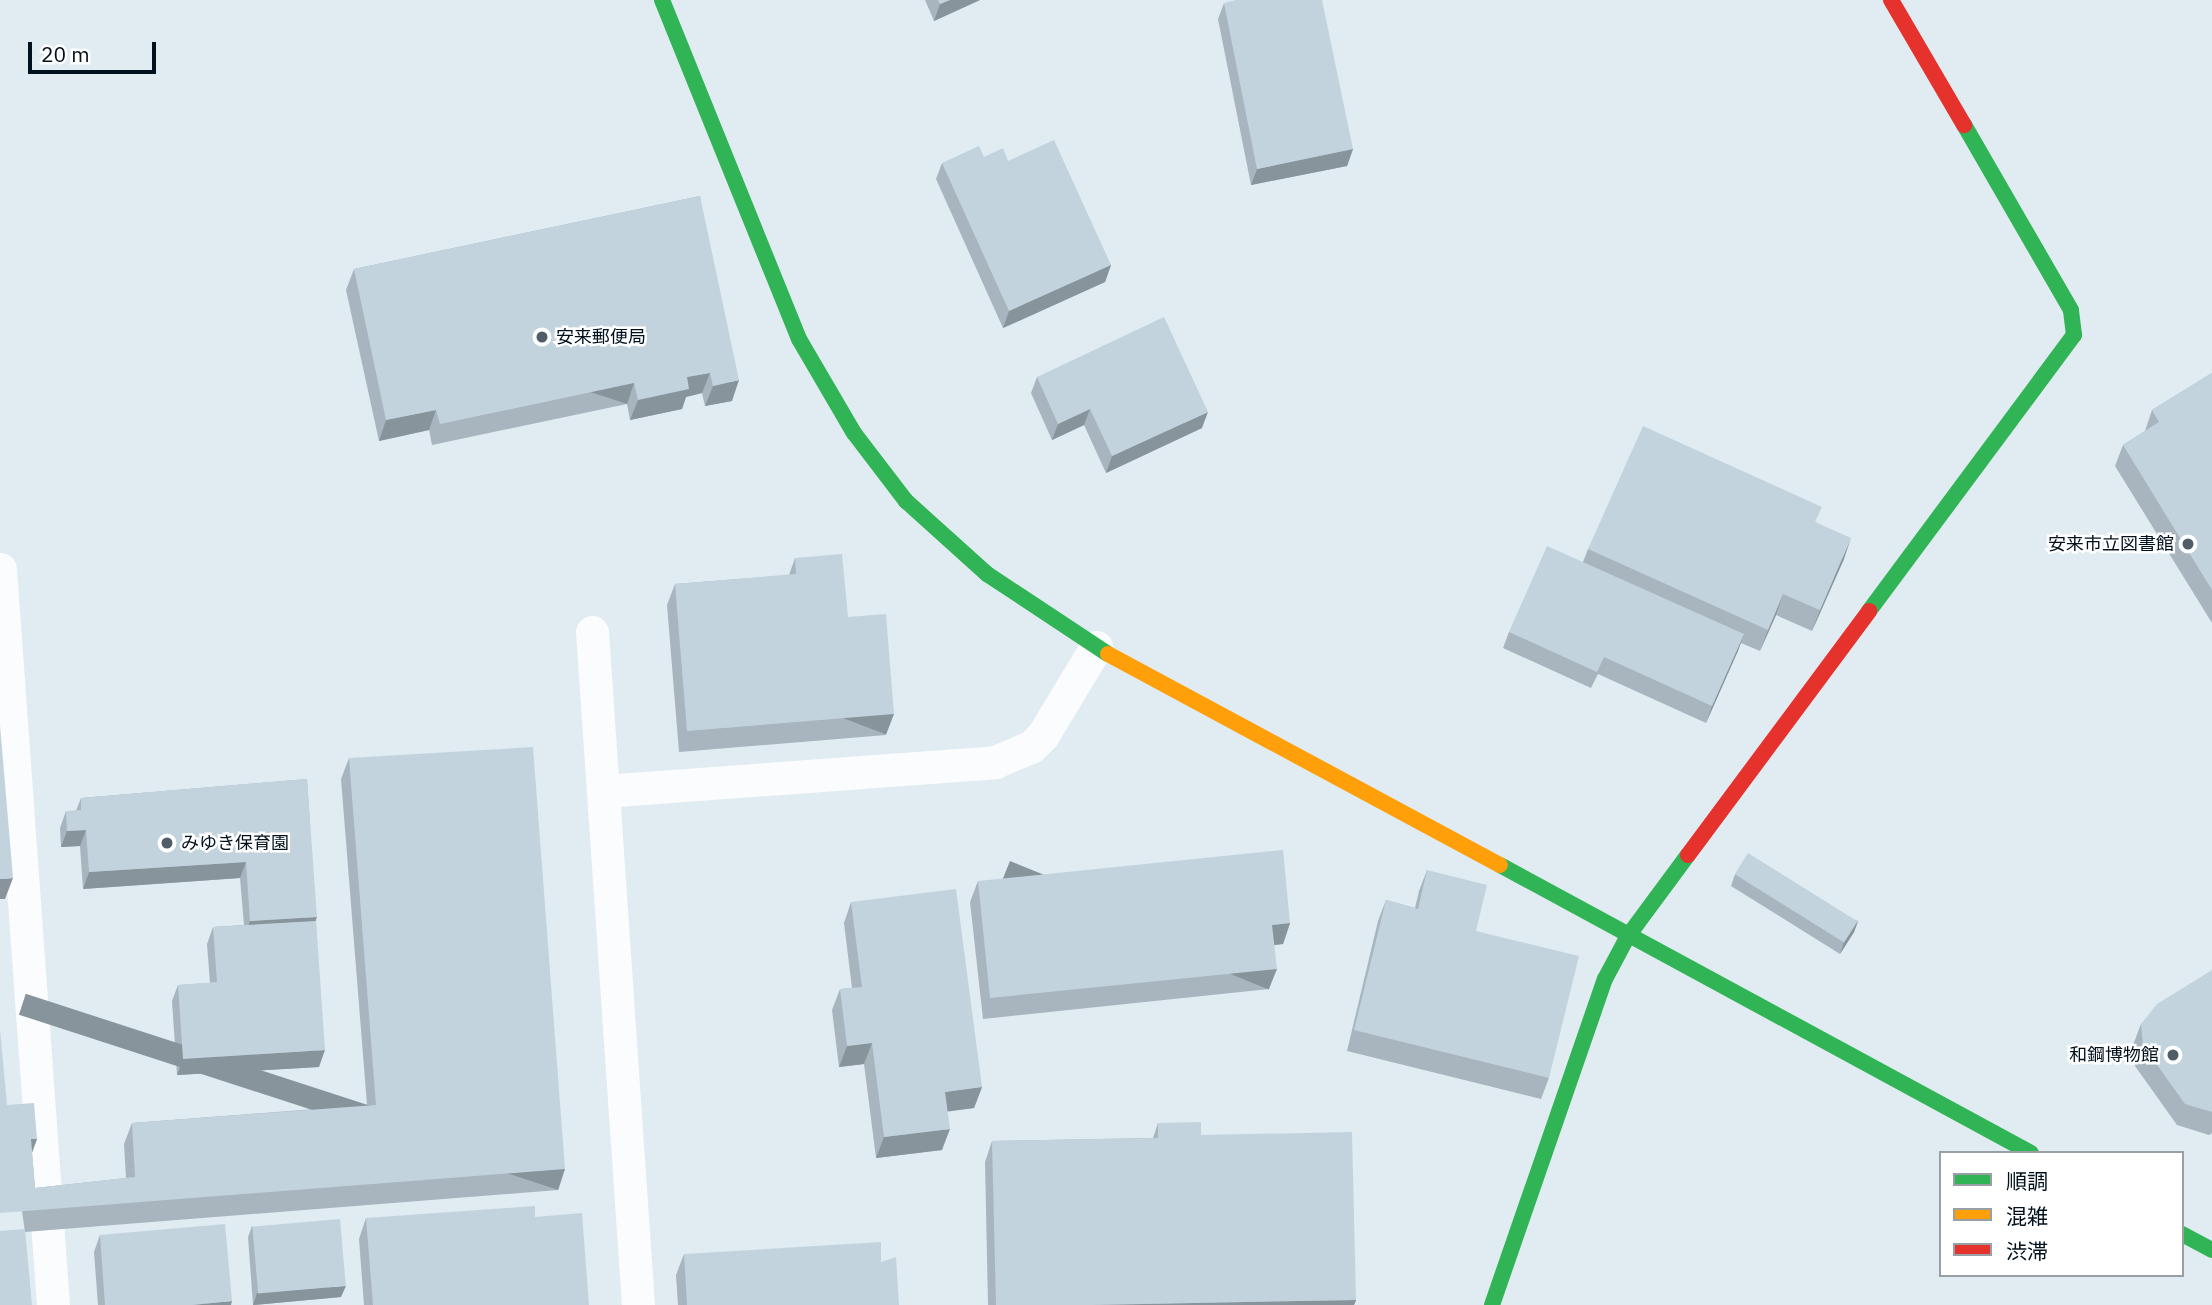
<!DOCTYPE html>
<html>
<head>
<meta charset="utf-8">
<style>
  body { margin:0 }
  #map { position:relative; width:2212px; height:1305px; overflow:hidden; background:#e0ebf2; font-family:"IBM Plex Sans","Noto Sans JP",sans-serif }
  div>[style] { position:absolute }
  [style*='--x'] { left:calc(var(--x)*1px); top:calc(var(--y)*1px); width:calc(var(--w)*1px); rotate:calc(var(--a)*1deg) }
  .street>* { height:33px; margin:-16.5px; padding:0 16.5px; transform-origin:16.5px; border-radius:16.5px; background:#fafcfd }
  .fast>* { height:16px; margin:-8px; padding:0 8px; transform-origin:8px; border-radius:8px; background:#30b455 }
  .slow>* { height:16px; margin:-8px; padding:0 8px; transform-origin:8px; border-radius:8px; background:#ff9f0a }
  .jam>* { height:16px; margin:-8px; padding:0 8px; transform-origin:8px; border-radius:8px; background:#e5322d }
  .wall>* { inset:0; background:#a8b5bf }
  .shaded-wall>* { inset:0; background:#88949b; transform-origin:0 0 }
  .building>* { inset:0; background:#c3d3de; transform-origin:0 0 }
  .dots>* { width:19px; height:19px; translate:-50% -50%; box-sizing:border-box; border:4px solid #fff; border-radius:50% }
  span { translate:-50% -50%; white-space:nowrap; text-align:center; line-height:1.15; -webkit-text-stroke:5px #fff; paint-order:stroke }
  .poi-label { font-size:18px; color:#01111d }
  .left { translate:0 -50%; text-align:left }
  .right { translate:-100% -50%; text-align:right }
  .legend { position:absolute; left:1939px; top:1151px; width:245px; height:126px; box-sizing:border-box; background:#fff; border:2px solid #99a0a5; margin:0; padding:9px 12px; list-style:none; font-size:21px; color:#01111d }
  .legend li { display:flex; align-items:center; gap:14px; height:35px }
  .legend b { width:35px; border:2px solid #99a0a5 }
  .scale { position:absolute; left:28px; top:42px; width:128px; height:32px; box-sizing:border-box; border:4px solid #01111d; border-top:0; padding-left:9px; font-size:21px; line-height:24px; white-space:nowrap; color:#01111d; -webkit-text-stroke:5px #fff; paint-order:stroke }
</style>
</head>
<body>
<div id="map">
  <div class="street">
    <div style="--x:0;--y:569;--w:738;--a:85.88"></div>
    <div style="--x:592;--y:632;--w:675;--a:86.09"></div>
    <div style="--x:603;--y:791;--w:393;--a:-4.2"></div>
    <div style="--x:995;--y:762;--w:39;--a:-23"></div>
    <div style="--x:1031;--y:747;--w:17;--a:-45"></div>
    <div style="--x:1043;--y:735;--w:103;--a:-58.9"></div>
  </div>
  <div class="fast">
    <div style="--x:662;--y:0;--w:366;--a:68"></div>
    <div style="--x:799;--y:339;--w:109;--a:59.7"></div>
    <div style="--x:854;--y:433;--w:86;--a:52.6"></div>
    <div style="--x:906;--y:501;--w:109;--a:42"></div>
    <div style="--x:987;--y:574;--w:145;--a:33.5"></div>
    <div style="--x:1869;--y:611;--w:344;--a:-53.4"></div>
    <div style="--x:2074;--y:335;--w:25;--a:-97"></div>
    <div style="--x:2071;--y:310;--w:214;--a:-120"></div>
    <div style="--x:1500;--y:865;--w:604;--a:28.47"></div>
    <div style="--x:2182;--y:1234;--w:34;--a:28"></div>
    <div style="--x:1492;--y:1305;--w:345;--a:-70.9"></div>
    <div style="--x:1605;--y:979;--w:49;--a:-61.9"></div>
    <div style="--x:1628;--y:936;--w:101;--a:-53.5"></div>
  </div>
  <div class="slow">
    <div style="--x:1108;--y:654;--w:445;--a:28.3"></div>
  </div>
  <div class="jam">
    <div style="--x:1891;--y:0;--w:145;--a:59.7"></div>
    <div style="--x:1688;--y:855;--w:304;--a:-53.4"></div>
  </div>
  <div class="wall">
    <div style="clip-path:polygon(925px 0,980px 0,934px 21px)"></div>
    <div style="clip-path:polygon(1224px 3px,1353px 149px,1347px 166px,1251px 185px,1218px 19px)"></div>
    <div style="clip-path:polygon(984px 157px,1008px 161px,1111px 265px,1105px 282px,1003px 328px,936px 179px,942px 163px)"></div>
    <div style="clip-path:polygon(700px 196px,732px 401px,705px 406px,702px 393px,686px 397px,682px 409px,630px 420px,627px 404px,432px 445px,429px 430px,379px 441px,346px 290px,354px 269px)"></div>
    <div style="clip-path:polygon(2212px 373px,2212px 623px,2115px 466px,2123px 445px,2145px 431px,2152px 410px)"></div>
    <div style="clip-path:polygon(1037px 377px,1202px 428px,1106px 473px,1084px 425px,1052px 440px,1031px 393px)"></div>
    <div style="clip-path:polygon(1816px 522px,1844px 559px,1812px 631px,1776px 615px,1760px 651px,1741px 643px,1706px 723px,1598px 674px,1591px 688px,1503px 648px,1509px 632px,1583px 562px,1588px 549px)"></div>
    <div style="clip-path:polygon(795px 558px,848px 617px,886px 735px,679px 752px,667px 605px,675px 584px,789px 575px)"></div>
    <div style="clip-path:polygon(349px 758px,558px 1190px,25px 1232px,7px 1105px,37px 1139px,32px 1153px,35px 1188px,126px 1178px,124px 1144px,132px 1123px,367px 1105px,341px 779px)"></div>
    <div style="clip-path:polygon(307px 779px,316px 921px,319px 1067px,177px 1075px,172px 1001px,178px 985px,210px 983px,207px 944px,213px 927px,244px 925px,240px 878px,83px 889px,80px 846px,61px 847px,60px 828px,66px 811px,76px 811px,81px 798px)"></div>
    <div style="clip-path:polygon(1427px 870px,1476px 931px,1549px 1078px,1541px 1099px,1347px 1051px,1378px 921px,1386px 900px,1415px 908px,1419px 891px)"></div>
    <div style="clip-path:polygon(1735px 874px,1858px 921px,1854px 932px,1840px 954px,1731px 886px)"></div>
    <div style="clip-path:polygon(978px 881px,1290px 923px,1283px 944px,1274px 945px,1269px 989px,983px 1019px,970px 902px)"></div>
    <div style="clip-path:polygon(851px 902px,982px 1087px,974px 1108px,947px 1111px,942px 1150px,876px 1158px,864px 1064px,839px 1067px,832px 1010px,840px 989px,852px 988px,844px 923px)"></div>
    <div style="clip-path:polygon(2212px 970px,2212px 1133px,2209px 1135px,2177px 1125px,2135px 1066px,2133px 1045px,2141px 1024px)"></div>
    <div style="clip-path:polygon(1158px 1123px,1201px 1135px,1356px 1300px,1354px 1305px,988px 1305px,985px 1162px,992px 1141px,1153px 1138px)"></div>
    <div style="clip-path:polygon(535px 1217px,589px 1305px,364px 1305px,359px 1239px,366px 1218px)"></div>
    <div style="clip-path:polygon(252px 1226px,341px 1297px,253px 1305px,248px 1237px)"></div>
    <div style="clip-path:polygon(100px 1235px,231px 1305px,98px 1305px,94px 1252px)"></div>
    <div style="clip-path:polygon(684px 1254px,881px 1262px,899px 1305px,678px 1305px,676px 1275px)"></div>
  </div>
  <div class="shaded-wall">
    <div style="clip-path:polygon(950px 0,980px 0,934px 21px,940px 4px)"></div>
    <div style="clip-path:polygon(1353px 149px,1347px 166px,1251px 185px,1257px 169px)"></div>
    <div style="clip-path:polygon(1111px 265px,1105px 282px,1003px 328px,1009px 311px)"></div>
    <div style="clip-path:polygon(710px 373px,702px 393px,686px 397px,682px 409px,630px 420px,638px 400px,687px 377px)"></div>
    <div style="clip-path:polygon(739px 380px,732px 401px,705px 406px,713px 386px)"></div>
    <div style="left:634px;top:383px;width:22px;height:198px;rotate:108deg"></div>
    <div style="clip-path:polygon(1090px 409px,1084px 425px,1052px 440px,1058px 424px)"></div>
    <div style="clip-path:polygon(436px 410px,429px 430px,379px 441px,386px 420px)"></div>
    <div style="clip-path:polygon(1208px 412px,1202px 428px,1106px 473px,1112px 456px)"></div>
    <div style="clip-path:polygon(1851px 538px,1844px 559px,1812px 631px,1820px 610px)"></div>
    <div style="clip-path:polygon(1783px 594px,1776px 615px,1760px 651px,1768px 630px)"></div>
    <div style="clip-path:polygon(1744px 634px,1738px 651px,1706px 723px,1712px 706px)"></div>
    <div style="left:894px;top:714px;width:22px;height:208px;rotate:111deg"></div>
    <div style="clip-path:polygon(86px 830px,80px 846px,61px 847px,67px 831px)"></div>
    <div style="clip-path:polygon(246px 862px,240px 878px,83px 889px,89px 872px)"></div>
    <div style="clip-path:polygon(13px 878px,5px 899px,0 899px,0 879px)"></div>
    <div style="clip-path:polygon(317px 917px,311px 933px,244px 937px,250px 921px)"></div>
    <div style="clip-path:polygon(1858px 921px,1854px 932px,1840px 954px,1844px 942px)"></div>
    <div style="clip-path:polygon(1290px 923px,1283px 944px,1265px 946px,1272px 925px)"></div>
    <div style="left:1277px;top:969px;width:22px;height:288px;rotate:112deg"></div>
    <div style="clip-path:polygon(872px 1043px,864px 1064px,839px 1067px,847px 1046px)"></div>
    <div style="clip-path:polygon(325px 1050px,319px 1067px,177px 1075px,183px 1059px)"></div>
    <div style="clip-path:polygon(982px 1087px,974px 1108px,937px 1113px,945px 1092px)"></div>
    <div style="clip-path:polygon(950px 1129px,942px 1150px,876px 1158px,884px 1137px)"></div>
    <div style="clip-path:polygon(31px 1139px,37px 1139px,29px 1160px)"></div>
    <div style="left:565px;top:1169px;width:22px;height:567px;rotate:108deg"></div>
    <div style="clip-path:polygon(346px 1286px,341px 1297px,253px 1305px,257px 1293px)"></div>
    <div style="clip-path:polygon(1356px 1300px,1354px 1305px,1091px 1305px)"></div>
    <div style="clip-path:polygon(232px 1301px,231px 1305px,192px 1305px)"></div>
  </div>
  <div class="building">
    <div style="clip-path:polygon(938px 0,950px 0,940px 4px)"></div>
    <div style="clip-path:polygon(1236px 0,1322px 0,1353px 149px,1257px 169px,1224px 3px)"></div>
    <div style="clip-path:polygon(1054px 140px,1111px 265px,1009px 311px,942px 163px,979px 146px,984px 157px,1003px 148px,1008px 161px)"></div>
    <div style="clip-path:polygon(700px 196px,739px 380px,713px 386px,710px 373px,687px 377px,689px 389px,638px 400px,634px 383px,440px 424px,436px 410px,386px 420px,354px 269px)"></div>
    <div style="clip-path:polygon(1164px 317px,1208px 412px,1112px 456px,1090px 409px,1058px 424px,1037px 377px)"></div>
    <div style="clip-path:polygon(2212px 373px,2212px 590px,2123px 445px,2159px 422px,2152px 410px)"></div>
    <div style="clip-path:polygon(1643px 426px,1822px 507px,1815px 522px,1851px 538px,1820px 610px,1783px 594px,1768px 630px,1588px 549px)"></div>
    <div style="clip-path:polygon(1547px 546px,1744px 634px,1712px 706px,1604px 657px,1597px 672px,1509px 632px)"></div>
    <div style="clip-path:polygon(842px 554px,848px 617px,886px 614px,894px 714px,687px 731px,675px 584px,796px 574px,795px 558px)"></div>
    <div style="clip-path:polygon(0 725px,13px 878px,0 879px)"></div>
    <div style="clip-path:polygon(533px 747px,565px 1169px,0 1213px,0 1029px,7px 1105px,34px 1103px,37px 1139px,31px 1139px,35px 1188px,135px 1177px,132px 1123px,376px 1105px,349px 758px)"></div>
    <div style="clip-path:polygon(307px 779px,317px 917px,250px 921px,246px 862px,89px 872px,86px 830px,67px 831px,66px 811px,81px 810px,81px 798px)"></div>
    <div style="clip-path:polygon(1283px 850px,1290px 923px,1272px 925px,1277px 969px,990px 998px,978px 881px)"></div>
    <div style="left:1748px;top:853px;width:129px;height:25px;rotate:32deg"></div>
    <div style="clip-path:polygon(1427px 870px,1487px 885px,1476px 931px,1579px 956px,1549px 1078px,1354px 1030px,1386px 900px,1418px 909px)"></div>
    <div style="clip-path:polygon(956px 889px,982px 1087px,945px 1092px,950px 1129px,884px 1137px,872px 1043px,847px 1046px,840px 989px,862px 987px,851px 902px)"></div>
    <div style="clip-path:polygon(316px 921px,325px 1050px,183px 1059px,178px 985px,217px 982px,213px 927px)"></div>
    <div style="clip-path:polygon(2212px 970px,2212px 1112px,2185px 1104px,2143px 1045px,2141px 1024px,2157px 1004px)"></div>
    <div style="clip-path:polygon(1201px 1122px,1201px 1135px,1352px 1132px,1356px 1300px,1091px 1305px,996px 1305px,992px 1141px,1158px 1138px,1158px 1123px)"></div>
    <div style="clip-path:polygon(535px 1206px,535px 1217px,582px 1213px,589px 1305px,373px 1305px,366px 1218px)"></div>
    <div style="left:340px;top:1219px;width:67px;height:88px;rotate:85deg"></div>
    <div style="clip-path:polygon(225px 1224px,232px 1301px,192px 1305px,105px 1305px,100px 1235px)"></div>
    <div style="clip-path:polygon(25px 1229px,32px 1305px,0 1305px,0 1231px)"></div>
    <div style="clip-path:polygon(881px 1242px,881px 1262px,896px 1257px,899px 1305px,687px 1305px,684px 1254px)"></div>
  </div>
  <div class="dots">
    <div style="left:542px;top:337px;background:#4f5d68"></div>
    <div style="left:2188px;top:544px;background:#4f5d68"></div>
    <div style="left:167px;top:843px;background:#4f5d68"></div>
    <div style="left:2173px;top:1055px;background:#4f5d68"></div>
  </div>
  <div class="poi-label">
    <span class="left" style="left:556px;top:337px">安来郵便局</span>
    <span class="right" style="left:2174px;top:544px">安来市立図書館</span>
    <span class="left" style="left:181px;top:843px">みゆき保育園</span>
    <span class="right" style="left:2159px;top:1055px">和鋼博物館</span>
  </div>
  <ul class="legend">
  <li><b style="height:9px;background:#30b455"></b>順調</li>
  <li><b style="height:9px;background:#ff9f0a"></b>混雑</li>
  <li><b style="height:9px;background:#e5322d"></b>渋滞</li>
  </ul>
  <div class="scale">20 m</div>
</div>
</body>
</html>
